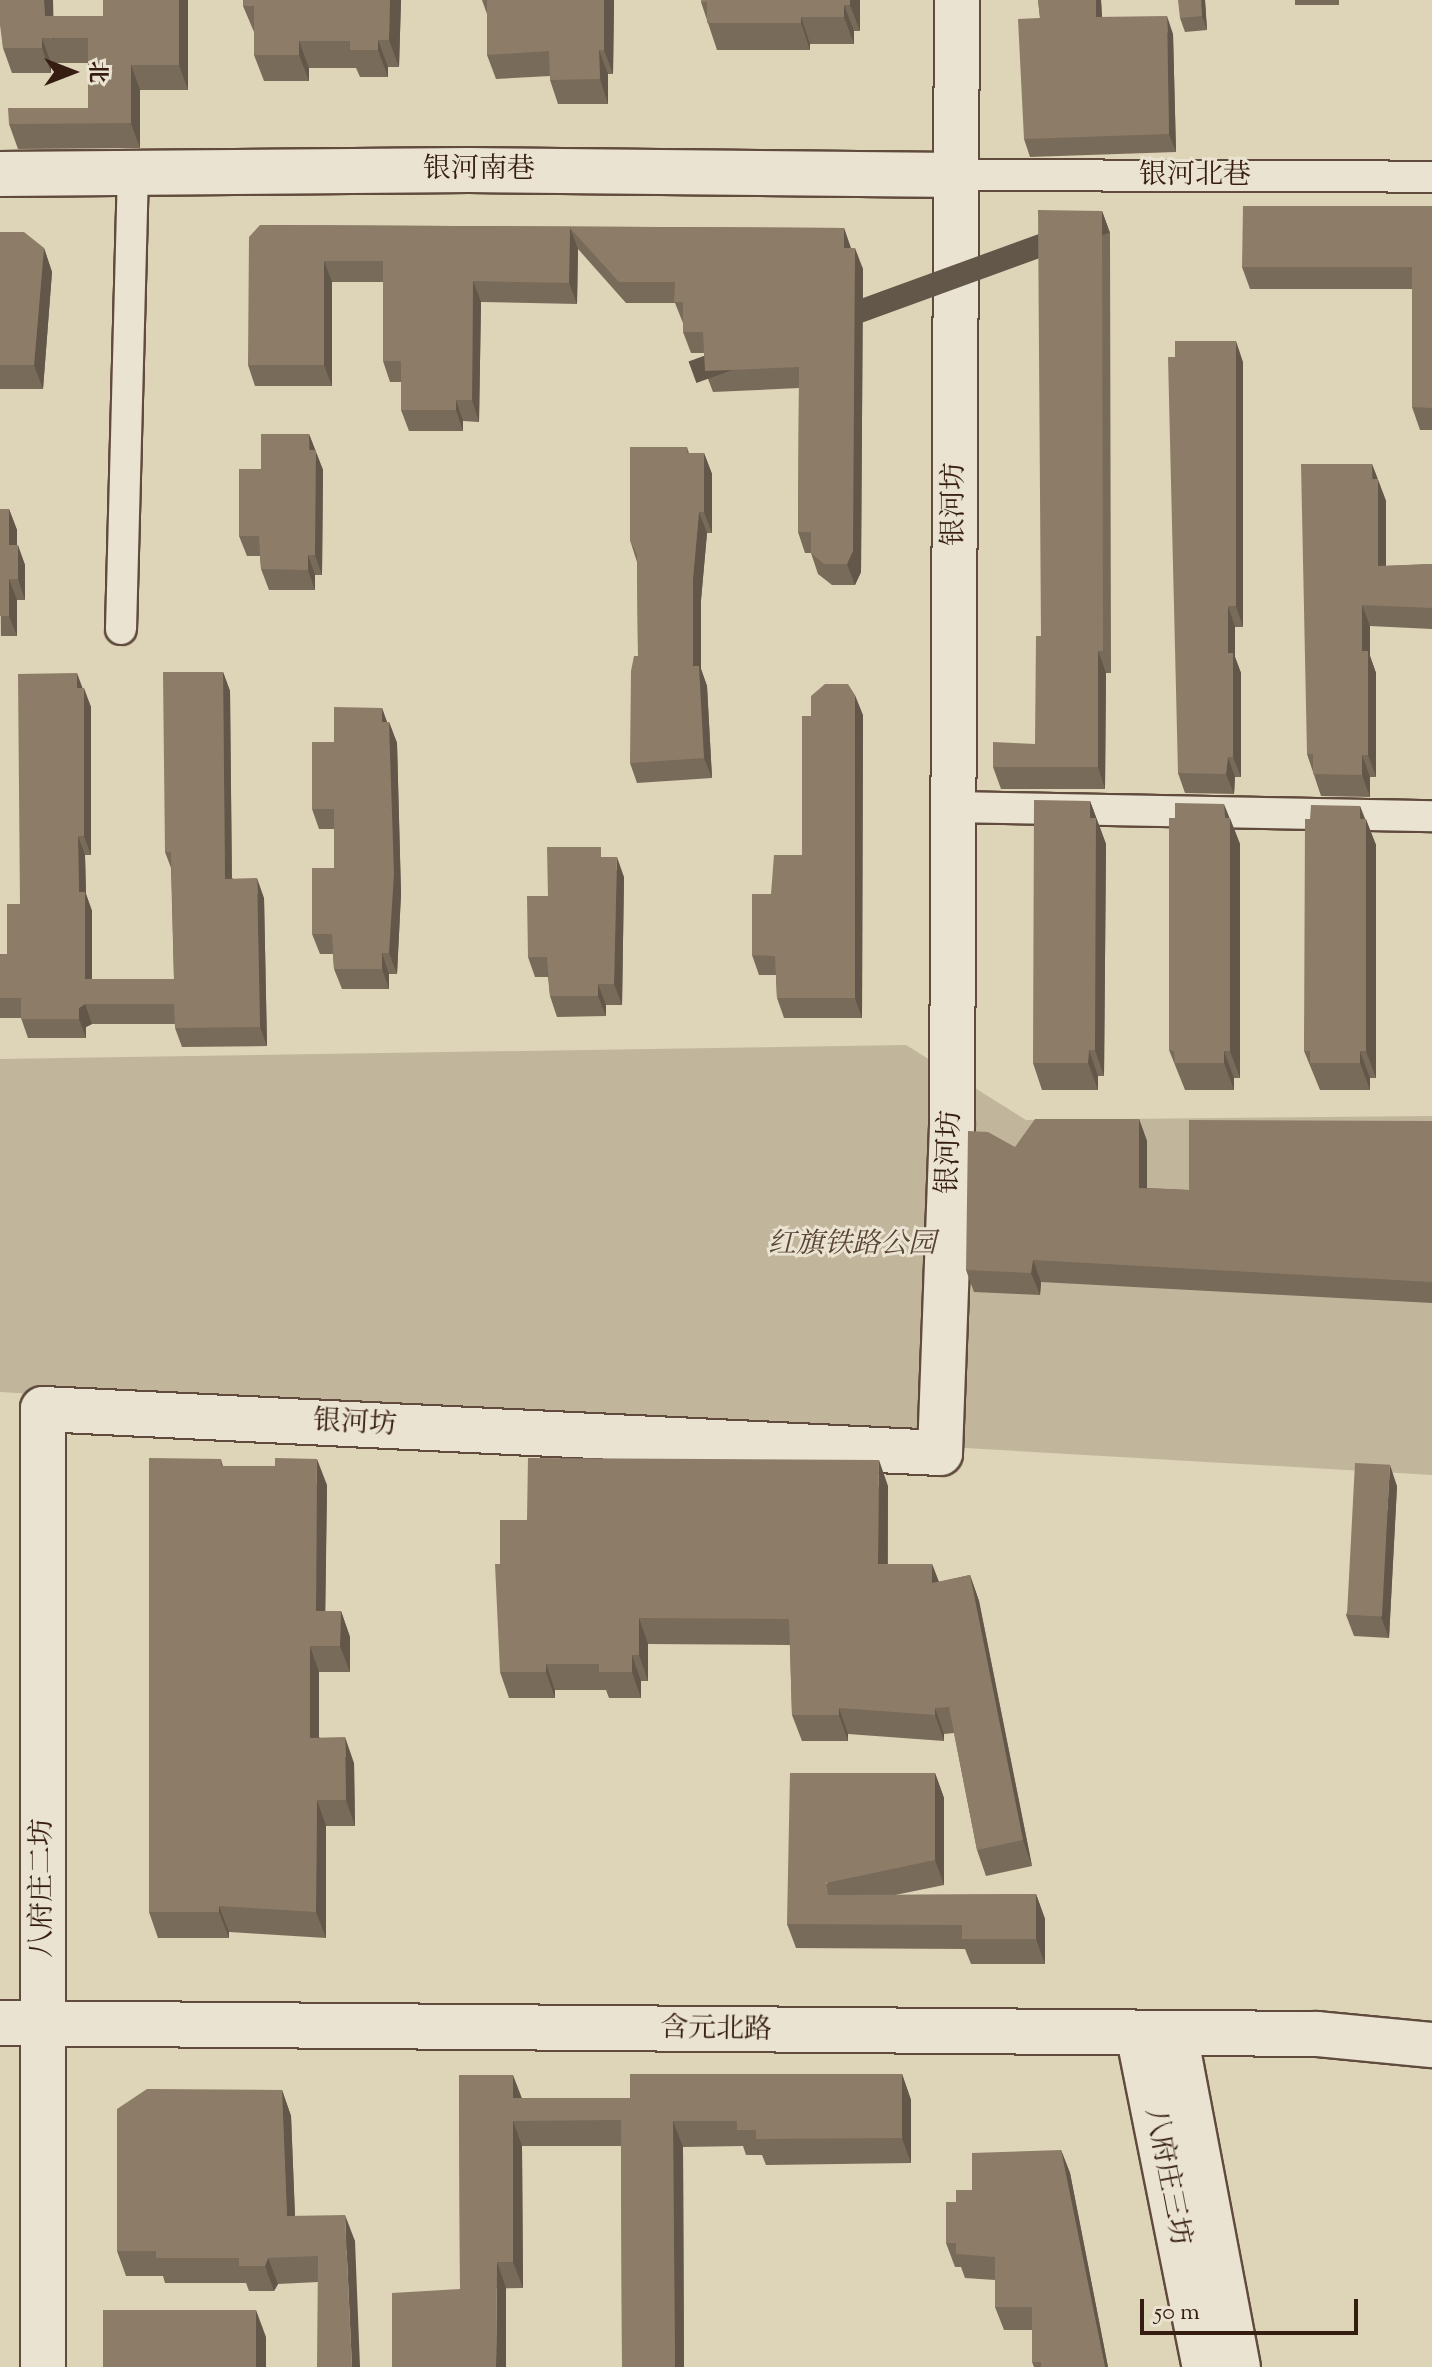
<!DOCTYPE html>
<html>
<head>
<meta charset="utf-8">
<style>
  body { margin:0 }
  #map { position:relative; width:1432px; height:2367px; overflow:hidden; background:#ded4b8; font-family:"Sorts Mill Goudy","Noto Serif SC",serif }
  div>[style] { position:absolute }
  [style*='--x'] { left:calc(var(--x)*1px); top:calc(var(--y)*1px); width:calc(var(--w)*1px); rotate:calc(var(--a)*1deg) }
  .green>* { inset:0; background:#c1b59c }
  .roads { filter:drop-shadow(2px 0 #604b3c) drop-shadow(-2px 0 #604b3c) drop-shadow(0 2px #604b3c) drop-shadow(0 -2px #604b3c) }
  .street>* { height:30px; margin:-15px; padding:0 15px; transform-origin:15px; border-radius:15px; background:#eae3d1 }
  .secondary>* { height:44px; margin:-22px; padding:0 22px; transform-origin:22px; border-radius:22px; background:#eae3d1 }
  .wall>* { inset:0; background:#796b59; transform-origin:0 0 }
  .shaded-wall>* { inset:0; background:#635749; transform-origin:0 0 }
  .building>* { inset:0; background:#8d7c68; transform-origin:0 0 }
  span { translate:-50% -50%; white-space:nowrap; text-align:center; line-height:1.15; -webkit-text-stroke:6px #eae3d1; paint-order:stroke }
  .street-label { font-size:28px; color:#361d12 }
  .park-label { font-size:28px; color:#594334; font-style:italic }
  .north { position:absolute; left:32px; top:32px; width:80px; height:80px; -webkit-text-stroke:6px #eae3d1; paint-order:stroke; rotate:90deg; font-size:22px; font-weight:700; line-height:32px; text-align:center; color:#361d12 }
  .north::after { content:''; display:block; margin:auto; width:28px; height:36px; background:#361d12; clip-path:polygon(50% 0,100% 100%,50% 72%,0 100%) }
  .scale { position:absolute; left:1140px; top:2299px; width:218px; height:36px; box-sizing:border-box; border:4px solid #361d12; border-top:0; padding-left:10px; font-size:24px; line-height:28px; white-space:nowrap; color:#361d12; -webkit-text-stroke:6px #eae3d1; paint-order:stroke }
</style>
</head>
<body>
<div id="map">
  <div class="green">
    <div style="clip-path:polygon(906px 1045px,1026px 1120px,1432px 1116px,1432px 1475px,0 1392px,0 1059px)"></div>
  </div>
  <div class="roads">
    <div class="street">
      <div style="--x:957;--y:175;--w:475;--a:0.2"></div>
      <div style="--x:121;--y:629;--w:456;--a:-88.5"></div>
      <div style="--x:954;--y:807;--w:478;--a:1.1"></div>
    </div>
    <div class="secondary">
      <div style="--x:0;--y:174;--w:469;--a:-0.5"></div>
      <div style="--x:469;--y:170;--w:488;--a:0.6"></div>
      <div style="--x:0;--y:2023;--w:1317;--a:0.48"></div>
      <div style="--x:1317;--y:2034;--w:116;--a:5.5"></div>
      <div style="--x:1138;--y:2033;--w:341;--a:78.7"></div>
      <div style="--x:1175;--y:2034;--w:339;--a:79.3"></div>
      <div style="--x:43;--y:2367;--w:958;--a:-90"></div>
      <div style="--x:43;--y:1409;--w:898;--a:2.81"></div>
      <div style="--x:940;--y:1453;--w:327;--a:-87.9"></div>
      <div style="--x:952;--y:1126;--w:1126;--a:-89.75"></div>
    </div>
  </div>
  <div class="wall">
    <div style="clip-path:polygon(0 0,53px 0,53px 16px,103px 16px,188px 0,188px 90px,140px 90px,140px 148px,18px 149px,9px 124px,88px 108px,88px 63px,51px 63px,51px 73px,12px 73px,3px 48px)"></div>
    <div style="clip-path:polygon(243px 0,401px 0,399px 67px,388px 67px,388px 77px,360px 77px,356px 68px,309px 68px,309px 81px,264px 81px,254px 55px,254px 32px,243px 6px)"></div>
    <div style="clip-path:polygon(482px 0,614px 0,613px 74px,608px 74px,608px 104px,558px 104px,550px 80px,550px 76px,496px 79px,487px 55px,487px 14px)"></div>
    <div style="clip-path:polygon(860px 0,860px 31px,854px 31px,854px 44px,810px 44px,810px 50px,717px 50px,701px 2px)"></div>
    <div style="clip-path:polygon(1038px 0,1101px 0,1102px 17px,1173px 34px,1176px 152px,1030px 157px,1024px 139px,1040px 18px)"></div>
    <div style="clip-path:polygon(1205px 0,1207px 30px,1185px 32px,1180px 18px)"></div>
    <div style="left:1295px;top:0;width:44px;height:5px"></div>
    <div style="clip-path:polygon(1432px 206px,1432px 430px,1420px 430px,1412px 407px,1412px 289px,1250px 289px,1242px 267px)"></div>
    <div style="clip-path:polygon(1102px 211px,1110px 233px,1111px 673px,1106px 673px,1105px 789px,1001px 789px,993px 767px,1035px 744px)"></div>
    <div style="clip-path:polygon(260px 225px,844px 228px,851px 248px,863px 269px,861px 572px,855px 585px,832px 585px,818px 574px,811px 553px,805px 553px,798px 532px,799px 388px,713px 392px,705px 371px,704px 353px,691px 353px,683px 332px,683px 323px,675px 303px,626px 303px,578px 249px,577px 304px,481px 302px,479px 422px,463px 421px,463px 431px,409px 431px,401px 410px,401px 382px,390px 382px,383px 361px,383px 282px,332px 282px,332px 386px,255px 386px,248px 365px)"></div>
    <div style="clip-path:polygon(0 232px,44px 248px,52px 272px,43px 389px,0 389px)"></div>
    <div style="clip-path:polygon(1243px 362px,1243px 627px,1235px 627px,1235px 657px,1241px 673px,1241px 777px,1235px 777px,1234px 794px,1185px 793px,1178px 773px)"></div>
    <div style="clip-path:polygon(309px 434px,323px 470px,322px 575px,315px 575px,315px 590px,269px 590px,261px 569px,260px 556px,247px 556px,239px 536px,261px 469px)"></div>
    <div style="clip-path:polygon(687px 447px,689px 453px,704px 453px,712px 474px,712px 533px,707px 533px,701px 600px,701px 669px,707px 686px,712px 778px,637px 783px,630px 763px,638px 656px,637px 562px,630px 540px)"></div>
    <div style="clip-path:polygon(1372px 464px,1386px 501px,1386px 566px,1432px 564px,1432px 629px,1370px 626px,1370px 656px,1376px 673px,1376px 777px,1370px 777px,1370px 797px,1321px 796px,1307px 754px)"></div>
    <div style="clip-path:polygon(0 509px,9px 509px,17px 530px,17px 545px,25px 565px,25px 600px,17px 600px,17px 636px,1px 636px,1px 644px)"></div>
    <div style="clip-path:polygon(223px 672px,230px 691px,232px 878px,264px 898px,267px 1046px,182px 1047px,175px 1028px,175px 1024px,92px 1024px,86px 1027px,86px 1038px,28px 1038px,21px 1018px,0 1018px,0 954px,7px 954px,20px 904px,82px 688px,91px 707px,91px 855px,85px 855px,86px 894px,92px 911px,92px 979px,174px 979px,171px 868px,165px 852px)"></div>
    <div style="clip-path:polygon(382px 708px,387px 722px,389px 722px,397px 743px,401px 894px,397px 974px,389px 974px,389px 989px,342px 989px,334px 969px,333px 954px,320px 954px,312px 934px,334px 868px,334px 829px,319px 829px,312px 809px,334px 742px)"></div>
    <div style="clip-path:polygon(863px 715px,862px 1018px,784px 1018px,777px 998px,776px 975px,759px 975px,752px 955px,771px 894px,802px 855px)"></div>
    <div style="clip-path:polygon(1090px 801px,1106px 844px,1104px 1076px,1098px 1076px,1098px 1090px,1042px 1090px,1033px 1063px)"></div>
    <div style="clip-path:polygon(1360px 806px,1376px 845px,1376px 1078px,1370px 1078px,1370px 1090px,1320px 1090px,1304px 1051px,1310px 819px)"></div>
    <div style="clip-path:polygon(1229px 818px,1230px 818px,1240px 844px,1240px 1078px,1234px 1078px,1234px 1090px,1185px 1090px,1169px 1050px)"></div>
    <div style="clip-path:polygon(604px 857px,624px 877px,622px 1005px,606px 1005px,606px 1016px,557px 1017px,550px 996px,548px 977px,535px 977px,528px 957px,548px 896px)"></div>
    <div style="clip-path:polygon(1139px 1119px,1147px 1141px,1147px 1188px,1189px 1190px,1432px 1121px,1432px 1303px,1041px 1282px,1040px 1295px,974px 1292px,966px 1270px,1015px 1147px)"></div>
    <div style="clip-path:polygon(221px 1459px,223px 1466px,327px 1485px,325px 1611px,341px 1611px,350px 1637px,350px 1672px,319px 1672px,319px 1737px,354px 1763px,355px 1826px,326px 1826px,326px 1938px,229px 1932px,229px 1938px,158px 1938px,149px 1912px)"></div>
    <div style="clip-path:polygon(888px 1486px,888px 1564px,932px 1564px,939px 1582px,970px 1575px,979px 1601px,1032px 1866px,986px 1876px,977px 1850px,954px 1733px,944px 1734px,944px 1741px,848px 1734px,848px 1741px,802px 1741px,792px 1715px,790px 1645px,648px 1644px,648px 1681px,641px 1681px,641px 1698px,609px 1698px,606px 1690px,555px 1690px,555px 1698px,509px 1698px,500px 1672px,500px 1564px,527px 1520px)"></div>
    <div style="clip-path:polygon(1397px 1486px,1389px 1638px,1354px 1636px,1346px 1615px)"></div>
    <div style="clip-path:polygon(935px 1773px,944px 1798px,944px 1885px,895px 1895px,1036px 1894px,1045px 1919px,1045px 1964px,971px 1964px,965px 1949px,796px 1948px,787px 1924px)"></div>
    <div style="clip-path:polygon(902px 2074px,911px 2100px,911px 2163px,766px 2165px,762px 2155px,746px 2155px,743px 2146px,683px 2147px,684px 2367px,622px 2367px,621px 2146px,522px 2146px,523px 2288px,460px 2289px,459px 2075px,521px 2098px,630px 2098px)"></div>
    <div style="clip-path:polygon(282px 2090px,291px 2116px,295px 2216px,355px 2241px,318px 2282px,278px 2284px,274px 2291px,249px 2291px,246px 2283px,165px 2283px,163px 2276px,126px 2276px,117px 2251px)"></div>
    <div style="clip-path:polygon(1061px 2150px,1070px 2173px,1108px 2367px,1034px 2367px,1032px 2362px,1032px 2330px,1004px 2330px,995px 2307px,995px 2280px,965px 2278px,961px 2267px,955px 2267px,946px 2243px,956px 2202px,972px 2190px)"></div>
  </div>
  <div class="shaded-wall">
    <div style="clip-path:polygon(44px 0,53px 0,54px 41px,45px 16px)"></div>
    <div style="clip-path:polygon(179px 0,188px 0,188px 90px,179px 65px)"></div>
    <div style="clip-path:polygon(390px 0,401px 0,399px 67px,389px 40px)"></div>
    <div style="clip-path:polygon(604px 0,614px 0,613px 74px,604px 50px)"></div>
    <div style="clip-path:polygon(850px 0,860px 0,860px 31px,850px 5px)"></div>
    <div style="clip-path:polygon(1096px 0,1101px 0,1103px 35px,1096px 17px)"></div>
    <div style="clip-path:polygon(1201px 0,1205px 0,1207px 30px,1202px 16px)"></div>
    <div style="clip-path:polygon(844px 5px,854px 31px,854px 44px,844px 17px)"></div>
    <div style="clip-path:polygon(1167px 16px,1173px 34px,1176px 152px,1169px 134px)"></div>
    <div style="clip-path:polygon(801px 17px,810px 44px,810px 50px,801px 23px)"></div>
    <div style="clip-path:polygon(42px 38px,51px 63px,51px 73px,42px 48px)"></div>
    <div style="clip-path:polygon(378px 40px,388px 67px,388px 77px,378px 50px)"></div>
    <div style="clip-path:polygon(299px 41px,309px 68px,309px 81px,299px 55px)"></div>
    <div style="clip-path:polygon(599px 50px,608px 74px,608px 104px,600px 79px)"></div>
    <div style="clip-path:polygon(131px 65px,140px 90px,140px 148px,131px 123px)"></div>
    <div style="left:1102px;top:211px;width:23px;height:440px;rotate:70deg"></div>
    <div style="clip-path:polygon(570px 228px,578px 249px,577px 304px,569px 283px)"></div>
    <div style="clip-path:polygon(844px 228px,851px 249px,844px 248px)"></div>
    <div style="clip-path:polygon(44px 248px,52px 272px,43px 389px,34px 365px)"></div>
    <div style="clip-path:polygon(855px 248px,863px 269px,861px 572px,855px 585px,847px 564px)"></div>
    <div style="clip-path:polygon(324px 261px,332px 282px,332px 386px,324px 365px)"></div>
    <div style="clip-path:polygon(473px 281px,481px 302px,479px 422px,472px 400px)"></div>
    <div style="clip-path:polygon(1236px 341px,1243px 362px,1243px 627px,1236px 606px)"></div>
    <div style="clip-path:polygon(456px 400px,463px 421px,463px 431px,456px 410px)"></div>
    <div style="clip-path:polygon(309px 434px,323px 470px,322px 575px,315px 555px)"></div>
    <div style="clip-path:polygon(704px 453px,712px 474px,712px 533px,704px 512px)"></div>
    <div style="clip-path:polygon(1372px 464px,1386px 501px,1386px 588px,1378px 566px)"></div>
    <div style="clip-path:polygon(9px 509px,17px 530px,17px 566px,9px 545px)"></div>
    <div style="clip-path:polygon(699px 512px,707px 533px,701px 600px,701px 669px,707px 686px,712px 778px,704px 758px,693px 666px,693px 579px)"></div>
    <div style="clip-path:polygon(18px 545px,25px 565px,25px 600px,18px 579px)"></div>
    <div style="clip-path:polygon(308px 555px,315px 575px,315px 590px,308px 570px)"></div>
    <div style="clip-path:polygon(9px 579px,17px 600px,17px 636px,9px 616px)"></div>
    <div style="clip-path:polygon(1362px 605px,1370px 626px,1370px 656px,1376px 673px,1376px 777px,1368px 755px,1362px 651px)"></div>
    <div style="clip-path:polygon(1228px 606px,1235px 627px,1235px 657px,1241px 673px,1241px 777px,1233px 757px,1228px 653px)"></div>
    <div style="clip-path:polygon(1098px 651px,1106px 673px,1105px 789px,1098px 767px)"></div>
    <div style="clip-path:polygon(223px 672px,230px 691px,232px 898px,225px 879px)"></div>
    <div style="clip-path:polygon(77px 673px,84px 692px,77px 688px)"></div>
    <div style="clip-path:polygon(84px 688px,91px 707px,91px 855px,84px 836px)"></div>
    <div style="clip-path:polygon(855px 695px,863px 715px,862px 1018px,855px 998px)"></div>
    <div style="clip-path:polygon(382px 708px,389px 728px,382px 722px)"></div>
    <div style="clip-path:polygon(389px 722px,397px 743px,401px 894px,397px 974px,389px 953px)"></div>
    <div style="clip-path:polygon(1362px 755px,1370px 777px,1370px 797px,1362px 775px)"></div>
    <div style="clip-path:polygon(1228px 757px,1235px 777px,1234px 794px,1226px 774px)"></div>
    <div style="clip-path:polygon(1090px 801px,1106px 844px,1104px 1076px,1095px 1050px)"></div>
    <div style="clip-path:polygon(1224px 804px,1240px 844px,1240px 1078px,1230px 1051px)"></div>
    <div style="clip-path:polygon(1360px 806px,1366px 824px,1366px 819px,1376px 845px,1376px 1078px,1366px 1051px)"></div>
    <div style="clip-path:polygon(78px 836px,85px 855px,86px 894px,92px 911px,92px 998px,85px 979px,79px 892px)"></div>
    <div style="clip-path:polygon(617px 857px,624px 877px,622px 1005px,614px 984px)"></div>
    <div style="clip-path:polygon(257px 878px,264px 898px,267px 1046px,260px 1027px)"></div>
    <div style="clip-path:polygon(382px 953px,389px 974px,389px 989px,382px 969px)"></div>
    <div style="clip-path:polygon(598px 984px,606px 1005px,606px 1016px,598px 996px)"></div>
    <div style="clip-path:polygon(85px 1004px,92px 1024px,86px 1027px,86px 1038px,79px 1019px,79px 1008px)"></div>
    <div style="clip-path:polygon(1089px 1050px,1098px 1076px,1098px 1090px,1088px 1063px)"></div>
    <div style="clip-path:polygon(1224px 1051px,1234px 1078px,1234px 1090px,1224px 1063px)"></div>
    <div style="clip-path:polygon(1360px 1051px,1370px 1078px,1370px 1090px,1360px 1063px)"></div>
    <div style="clip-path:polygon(1139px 1119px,1147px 1141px,1147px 1210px,1139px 1188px)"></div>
    <div style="clip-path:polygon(1033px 1260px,1041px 1282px,1040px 1295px,1031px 1273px)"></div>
    <div style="clip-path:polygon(317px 1459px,327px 1485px,325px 1637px,316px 1611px)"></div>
    <div style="clip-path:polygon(879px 1460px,888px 1486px,887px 1590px,878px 1564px)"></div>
    <div style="clip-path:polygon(1390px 1465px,1397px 1486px,1389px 1638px,1381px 1617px)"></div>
    <div style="clip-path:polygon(932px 1564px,942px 1590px,932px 1583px)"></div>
    <div style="clip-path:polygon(970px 1575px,979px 1601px,1032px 1866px,1023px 1840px)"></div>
    <div style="clip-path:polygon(341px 1611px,350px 1637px,350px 1672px,340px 1646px)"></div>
    <div style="clip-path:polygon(639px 1618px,648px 1644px,648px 1681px,639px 1655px)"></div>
    <div style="clip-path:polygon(310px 1646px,319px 1672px,319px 1764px,310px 1738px)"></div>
    <div style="clip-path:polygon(632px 1655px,641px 1681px,641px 1698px,632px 1672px)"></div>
    <div style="clip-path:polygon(546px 1664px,555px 1690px,555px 1698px,546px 1672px)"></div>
    <div style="clip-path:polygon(839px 1708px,848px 1734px,848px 1741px,839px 1715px)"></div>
    <div style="clip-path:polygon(935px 1708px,944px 1734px,944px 1741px,935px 1715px)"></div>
    <div style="clip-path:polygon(345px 1737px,354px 1763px,355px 1826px,346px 1800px)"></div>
    <div style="clip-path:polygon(935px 1773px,944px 1798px,944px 1885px,935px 1860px)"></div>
    <div style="clip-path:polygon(317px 1800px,326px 1826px,326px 1938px,316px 1912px)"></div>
    <div style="clip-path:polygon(1036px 1894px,1045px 1919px,1045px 1964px,1036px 1939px)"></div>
    <div style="clip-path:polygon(219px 1906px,229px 1932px,229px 1938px,219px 1912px)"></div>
    <div style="clip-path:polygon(902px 2074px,911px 2100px,911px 2163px,902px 2138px)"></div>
    <div style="clip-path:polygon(513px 2075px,523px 2101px,513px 2098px)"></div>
    <div style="clip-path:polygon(282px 2090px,291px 2116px,296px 2242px,287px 2216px)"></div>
    <div style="clip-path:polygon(513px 2121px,522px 2146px,523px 2288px,513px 2262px)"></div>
    <div style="clip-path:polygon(673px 2121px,683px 2147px,684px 2367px,675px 2367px)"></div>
    <div style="clip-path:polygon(1061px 2150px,1070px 2173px,1108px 2367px,1105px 2367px)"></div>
    <div style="clip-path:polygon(345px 2215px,355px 2241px,360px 2367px,352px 2367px)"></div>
    <div style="clip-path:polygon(268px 2258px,278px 2284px,274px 2291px,265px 2266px)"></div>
    <div style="clip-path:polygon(497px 2262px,506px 2288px,506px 2367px,496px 2367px)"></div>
    <div style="clip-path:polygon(256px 2310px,266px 2337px,266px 2367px,256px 2367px)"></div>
  </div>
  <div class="building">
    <div style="clip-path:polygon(0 0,44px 0,45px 16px,103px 16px,103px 0,179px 0,179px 65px,131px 65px,131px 123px,9px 124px,8px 108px,88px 108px,88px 38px,42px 38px,42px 48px,3px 48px,0 25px)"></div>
    <div style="clip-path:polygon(243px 0,390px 0,389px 40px,378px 40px,378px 50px,350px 50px,350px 41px,299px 41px,299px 55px,254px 55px,254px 6px,243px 6px)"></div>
    <div style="clip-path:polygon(487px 0,604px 0,604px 50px,599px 50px,600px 79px,550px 80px,549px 51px,487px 55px)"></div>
    <div style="clip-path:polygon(701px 0,850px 0,850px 5px,844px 5px,844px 17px,801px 17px,801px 23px,707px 23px,707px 2px,701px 2px)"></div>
    <div style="clip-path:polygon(1038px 0,1096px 0,1096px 17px,1167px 16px,1169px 134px,1024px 139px,1018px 19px,1040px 18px)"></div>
    <div style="clip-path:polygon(1178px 0,1201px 0,1202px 16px,1180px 18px)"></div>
    <div style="clip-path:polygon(1243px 206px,1432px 206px,1432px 408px,1412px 407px,1412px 267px,1242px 267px)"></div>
    <div style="clip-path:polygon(1038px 210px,1102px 211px,1103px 651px,1098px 651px,1098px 767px,993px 767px,993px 742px,1035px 744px,1036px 636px,1041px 636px)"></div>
    <div style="clip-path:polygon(260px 225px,844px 228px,844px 248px,855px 248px,853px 551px,847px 564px,824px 564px,811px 553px,811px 532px,798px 532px,799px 367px,705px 371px,703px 332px,683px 332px,683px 302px,674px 302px,675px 282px,619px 282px,570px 228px,569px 283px,473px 281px,472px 400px,456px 400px,456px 410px,401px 410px,401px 361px,383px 361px,383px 261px,324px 261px,324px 365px,248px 365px,249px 237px)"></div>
    <div style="clip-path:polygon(0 232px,24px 232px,44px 248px,34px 365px,0 365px)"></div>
    <div style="clip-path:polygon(1175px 341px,1236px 341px,1236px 606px,1228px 606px,1228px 653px,1233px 653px,1233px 757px,1228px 757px,1226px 774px,1178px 773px,1168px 357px,1175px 357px)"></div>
    <div style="clip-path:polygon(261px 434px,309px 434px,309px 450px,316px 450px,315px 555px,308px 555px,308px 570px,261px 569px,259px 536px,239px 536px,239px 469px,261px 469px)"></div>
    <div style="clip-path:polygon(630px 447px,687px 447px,687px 453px,704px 453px,704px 512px,699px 512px,693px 579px,693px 666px,699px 666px,704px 758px,630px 763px,631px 671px,634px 656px,638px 656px,637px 555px,630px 540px)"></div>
    <div style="clip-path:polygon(1301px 464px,1372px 464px,1372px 479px,1378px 479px,1378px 566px,1432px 564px,1432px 608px,1362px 605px,1362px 651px,1368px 651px,1368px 755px,1362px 755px,1362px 775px,1313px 774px,1313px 754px,1307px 754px)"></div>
    <div style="clip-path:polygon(0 509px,9px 509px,9px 545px,18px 545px,18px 579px,9px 579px,9px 616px,0 616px)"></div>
    <div style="clip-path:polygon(163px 672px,223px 672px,225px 879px,257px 878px,260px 1027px,175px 1028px,174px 1004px,85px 1004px,79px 1008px,79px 1019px,21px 1019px,21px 998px,0 998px,0 954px,7px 954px,7px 904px,20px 904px,18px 674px,77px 673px,77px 688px,84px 688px,84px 836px,78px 836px,79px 892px,85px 892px,85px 979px,174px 979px,171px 852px,165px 852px)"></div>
    <div style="clip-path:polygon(825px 684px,848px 684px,855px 695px,855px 998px,777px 998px,775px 956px,752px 955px,752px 894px,771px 894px,774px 855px,802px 855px,802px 716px,811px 716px,811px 696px)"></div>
    <div style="clip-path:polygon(334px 707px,382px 708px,382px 722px,389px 722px,394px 874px,389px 953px,382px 953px,382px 969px,334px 969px,332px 934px,312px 934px,312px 868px,334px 868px,334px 809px,312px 809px,312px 742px,334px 742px)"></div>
    <div style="clip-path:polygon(1034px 800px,1090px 801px,1090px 818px,1096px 818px,1095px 1050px,1089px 1050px,1088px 1063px,1033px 1063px)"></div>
    <div style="clip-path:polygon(1175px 803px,1224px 804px,1224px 818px,1230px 818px,1230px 1051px,1224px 1051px,1224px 1063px,1175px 1063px,1174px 1051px,1169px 1050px,1169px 818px,1175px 818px)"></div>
    <div style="clip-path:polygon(1311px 805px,1360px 806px,1360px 819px,1366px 819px,1366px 1051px,1360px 1051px,1360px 1063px,1310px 1063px,1310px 1051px,1304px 1051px,1305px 819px,1310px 819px)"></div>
    <div style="clip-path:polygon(547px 847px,601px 847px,601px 857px,617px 857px,614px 984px,598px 984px,598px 996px,550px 996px,547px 957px,528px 957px,527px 896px,548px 896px)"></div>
    <div style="clip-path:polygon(1035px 1119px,1139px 1119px,1139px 1188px,1189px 1190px,1189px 1120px,1432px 1121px,1432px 1282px,1033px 1260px,1031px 1273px,966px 1270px,968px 1131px,988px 1132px,1015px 1147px)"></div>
    <div style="clip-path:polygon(149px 1458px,221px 1459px,221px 1466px,275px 1466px,275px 1458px,317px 1459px,316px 1611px,341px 1611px,340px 1646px,310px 1646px,310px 1738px,345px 1737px,346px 1800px,317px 1800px,316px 1912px,219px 1906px,219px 1912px,149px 1912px)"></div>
    <div style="clip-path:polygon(528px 1458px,879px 1460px,878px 1564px,932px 1564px,932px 1583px,970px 1575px,1023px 1840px,977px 1850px,949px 1707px,935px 1708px,935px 1715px,839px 1708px,839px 1715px,792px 1715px,789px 1619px,639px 1618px,639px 1655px,632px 1655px,632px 1672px,599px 1672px,599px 1664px,546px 1664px,546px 1672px,500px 1672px,495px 1564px,500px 1564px,500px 1520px,527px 1520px)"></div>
    <div style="left:1355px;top:1463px;width:35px;height:152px;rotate:3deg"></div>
    <div style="clip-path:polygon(790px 1773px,935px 1773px,935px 1860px,826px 1883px,828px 1895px,1036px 1894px,1036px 1939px,962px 1939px,962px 1925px,787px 1924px)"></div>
    <div style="clip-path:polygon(630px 2074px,902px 2074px,902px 2138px,756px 2139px,756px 2130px,737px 2130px,737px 2121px,673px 2121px,675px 2367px,622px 2367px,621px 2120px,513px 2121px,513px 2262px,497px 2262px,496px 2367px,392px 2367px,392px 2293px,460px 2289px,459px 2075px,513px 2075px,513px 2098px,630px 2098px)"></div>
    <div style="clip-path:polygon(147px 2089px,282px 2090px,287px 2216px,345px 2215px,352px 2367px,317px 2367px,318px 2256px,268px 2258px,265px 2266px,239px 2266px,239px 2258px,156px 2258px,156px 2251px,117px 2251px,117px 2109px)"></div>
    <div style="clip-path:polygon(1061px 2150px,1105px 2367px,1041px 2367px,1041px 2362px,1032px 2362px,1032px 2307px,995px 2307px,995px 2257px,956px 2254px,956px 2243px,946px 2243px,946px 2202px,956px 2202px,956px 2190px,972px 2190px,972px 2153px)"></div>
    <div style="left:103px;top:2310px;width:153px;height:57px"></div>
  </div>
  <div class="street-label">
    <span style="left:479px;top:170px">银河南巷</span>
    <span style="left:1195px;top:176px">银河北巷</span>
    <span style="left:955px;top:504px;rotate:-90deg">银河坊</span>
    <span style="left:950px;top:1152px;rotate:-88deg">银河坊</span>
    <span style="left:355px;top:1424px;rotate:3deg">银河坊</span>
    <span style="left:43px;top:1888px;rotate:-90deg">八府庄二坊</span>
    <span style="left:716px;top:2030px;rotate:1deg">含元北路</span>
    <span style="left:1167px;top:2177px;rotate:79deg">八府庄三坊</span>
  </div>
  <div class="park-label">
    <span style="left:852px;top:1245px">红旗铁路公园</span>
  </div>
  <div class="north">北</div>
  <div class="scale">50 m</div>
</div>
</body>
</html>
